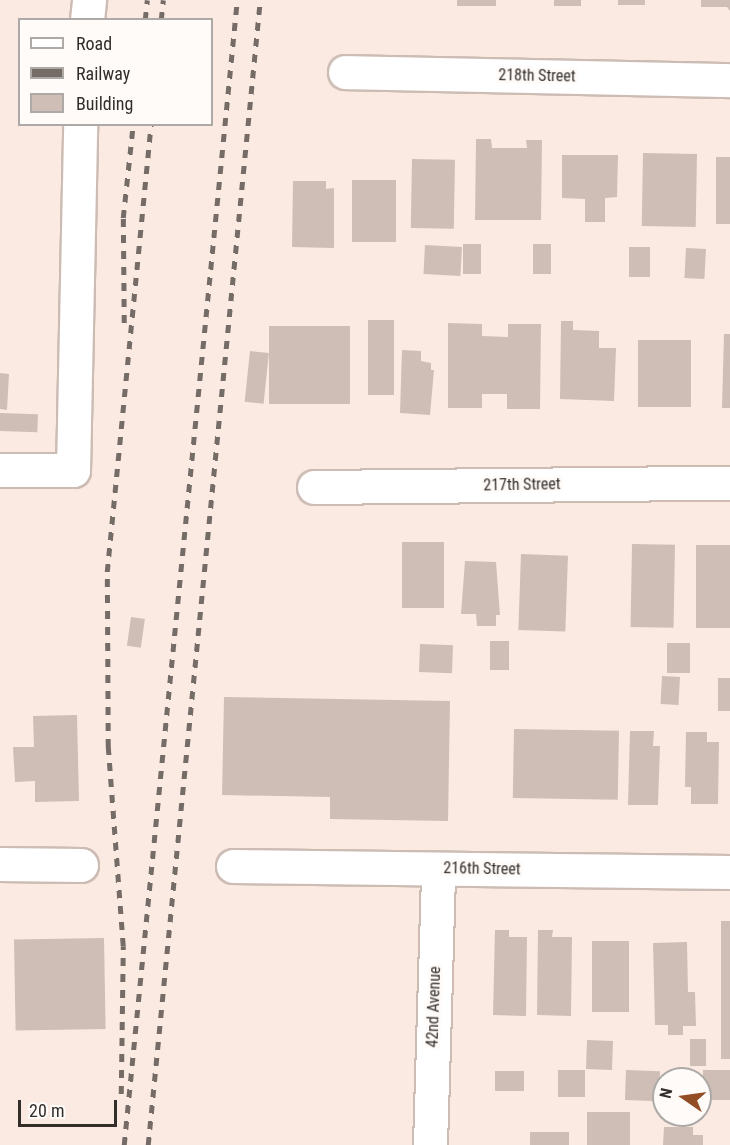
<!DOCTYPE html>
<html>
<head>
<meta charset="utf-8">
<style>
  body { margin:0 }
  #map { position:relative; width:730px; height:1145px; overflow:hidden; background:#fbeae2; font-family:"Roboto Condensed",sans-serif }
  div>[style] { position:absolute }
  [style*='--x'] { left:calc(var(--x)*1px); top:calc(var(--y)*1px); width:calc(var(--w)*1px); rotate:calc(var(--a)*1deg) }
  .building>* { inset:0; background:#cebeb6; transform-origin:0 0 }
  .roads { filter:drop-shadow(2px 0 #ccbcb4) drop-shadow(-2px 0 #ccbcb4) drop-shadow(0 2px #ccbcb4) drop-shadow(0 -2px #ccbcb4) }
  .minor>* { height:33px; margin:-16.5px; padding:0 16.5px; transform-origin:16.5px; border-radius:16.5px; background:#fff }
  .rail>* { height:4.5px; margin-top:-2.25px; transform-origin:0; background:repeating-linear-gradient(90deg,#756c67 0 8px,transparent 0 16px) }
  span { translate:-50% -50%; white-space:nowrap; text-align:center; line-height:1.15; -webkit-text-stroke:6px #fefbf9; paint-order:stroke }
  .street-label { font-size:16px; color:#342e2b }
  .legend { position:absolute; left:18px; top:18px; width:195px; height:108px; box-sizing:border-box; background:#fefbf9; border:2px solid #ada9a7; margin:0; padding:8px 10px; list-style:none; font-size:18px; color:#342e2b }
  .legend li { display:flex; align-items:center; gap:12px; height:30px }
  .legend b { width:30px; border:2px solid #ada9a7 }
  .north { position:absolute; left:652px; top:1067px; width:60px; height:60px; box-sizing:border-box; background:#fefbf9; border:2px solid #ada9a7; border-radius:50%; rotate:283deg; font-size:16px; font-weight:700; line-height:24px; text-align:center; color:#342e2b }
  .north::after { content:''; display:block; margin:auto; width:21px; height:27px; background:#944e25; clip-path:polygon(50% 0,100% 100%,50% 72%,0 100%) }
  .scale { position:absolute; left:18px; top:1100px; width:99px; height:27px; box-sizing:border-box; border:3px solid #342e2b; border-top:0; padding-left:8px; font-size:18px; line-height:21px; white-space:nowrap; color:#342e2b; -webkit-text-stroke:4px #fefbf9; paint-order:stroke }
</style>
</head>
<body>
<div id="map">
  <div class="building">
    <div style="left:457px;top:0;width:39px;height:6px"></div>
    <div style="left:554px;top:0;width:27px;height:6px"></div>
    <div style="left:618px;top:0;width:27px;height:5px"></div>
    <div style="clip-path:polygon(701px 0,730px 0,730px 11px,727px 7px,701px 7px)"></div>
    <div style="clip-path:polygon(476px 139px,491px 139px,492px 148px,527px 148px,526px 140px,542px 140px,541px 220px,475px 220px)"></div>
    <div style="left:643px;top:153px;width:54px;height:73px;rotate:1deg"></div>
    <div style="clip-path:polygon(562px 155px,618px 155px,617px 197px,605px 198px,605px 222px,585px 222px,585px 199px,562px 198px)"></div>
    <div style="left:716px;top:157px;width:14px;height:67px"></div>
    <div style="left:412px;top:159px;width:43px;height:69px;rotate:1deg"></div>
    <div style="left:352px;top:180px;width:44px;height:62px"></div>
    <div style="clip-path:polygon(293px 181px,326px 181px,326px 189px,334px 188px,334px 248px,292px 247px)"></div>
    <div style="left:463px;top:244px;width:18px;height:30px"></div>
    <div style="left:533px;top:244px;width:18px;height:30px"></div>
    <div style="left:425px;top:245px;width:37px;height:29px;rotate:3deg"></div>
    <div style="left:629px;top:247px;width:21px;height:30px"></div>
    <div style="left:686px;top:248px;width:20px;height:30px;rotate:3deg"></div>
    <div style="left:368px;top:320px;width:26px;height:75px"></div>
    <div style="clip-path:polygon(561px 321px,573px 321px,573px 330px,599px 331px,599px 348px,616px 348px,614px 401px,560px 399px)"></div>
    <div style="clip-path:polygon(448px 323px,482px 324px,482px 336px,508px 337px,508px 324px,541px 324px,540px 409px,507px 409px,507px 394px,482px 394px,482px 408px,448px 408px)"></div>
    <div style="left:269px;top:326px;width:81px;height:78px"></div>
    <div style="clip-path:polygon(724px 334px,730px 334px,730px 408px,722px 408px)"></div>
    <div style="left:638px;top:340px;width:53px;height:67px"></div>
    <div style="clip-path:polygon(402px 350px,421px 351px,421px 361px,431px 363px,431px 370px,434px 370px,430px 415px,400px 413px)"></div>
    <div style="left:250px;top:351px;width:19px;height:51px;rotate:6deg"></div>
    <div style="clip-path:polygon(0 373px,9px 374px,7px 410px,0 409px)"></div>
    <div style="left:0;top:413px;width:38px;height:18px;rotate:2deg"></div>
    <div style="left:402px;top:542px;width:42px;height:66px"></div>
    <div style="left:632px;top:544px;width:43px;height:83px;rotate:1deg"></div>
    <div style="left:696px;top:545px;width:34px;height:83px"></div>
    <div style="left:521px;top:554px;width:47px;height:76px;rotate:2deg"></div>
    <div style="clip-path:polygon(465px 561px,496px 562px,500px 615px,496px 615px,496px 626px,477px 626px,476px 614px,461px 614px)"></div>
    <div style="left:131px;top:617px;width:14px;height:29px;rotate:8deg"></div>
    <div style="left:490px;top:641px;width:19px;height:29px"></div>
    <div style="left:667px;top:643px;width:23px;height:30px"></div>
    <div style="left:420px;top:644px;width:33px;height:28px;rotate:2deg"></div>
    <div style="left:662px;top:676px;width:18px;height:28px;rotate:3deg"></div>
    <div style="left:718px;top:678px;width:12px;height:33px"></div>
    <div style="clip-path:polygon(224px 697px,450px 701px,448px 821px,330px 819px,330px 797px,222px 795px)"></div>
    <div style="clip-path:polygon(77px 715px,79px 801px,35px 802px,35px 781px,15px 782px,13px 747px,34px 747px,33px 716px)"></div>
    <div style="left:514px;top:729px;width:105px;height:69px;rotate:1deg"></div>
    <div style="clip-path:polygon(630px 731px,654px 731px,653px 746px,660px 746px,658px 805px,628px 805px)"></div>
    <div style="clip-path:polygon(686px 732px,707px 732px,707px 742px,719px 742px,718px 804px,691px 804px,691px 787px,685px 787px)"></div>
    <div style="left:721px;top:921px;width:9px;height:138px"></div>
    <div style="clip-path:polygon(495px 930px,509px 930px,509px 937px,527px 937px,526px 1016px,493px 1015px)"></div>
    <div style="clip-path:polygon(538px 930px,553px 930px,552px 937px,572px 937px,571px 1016px,537px 1015px)"></div>
    <div style="left:104px;top:938px;width:91px;height:90px;rotate:89deg"></div>
    <div style="left:629px;top:941px;width:71px;height:37px;rotate:90deg"></div>
    <div style="clip-path:polygon(687px 942px,688px 992px,695px 992px,696px 1026px,683px 1026px,683px 1035px,668px 1035px,668px 1025px,655px 1025px,653px 943px)"></div>
    <div style="left:690px;top:1039px;width:16px;height:27px"></div>
    <div style="left:587px;top:1040px;width:26px;height:29px;rotate:2deg"></div>
    <div style="left:558px;top:1070px;width:27px;height:27px"></div>
    <div style="left:626px;top:1070px;width:34px;height:30px;rotate:2deg"></div>
    <div style="left:703px;top:1070px;width:27px;height:30px"></div>
    <div style="left:495px;top:1071px;width:29px;height:20px"></div>
    <div style="left:587px;top:1112px;width:43px;height:33px"></div>
    <div style="clip-path:polygon(664px 1127px,693px 1127px,693px 1135px,703px 1135px,703px 1145px,663px 1145px)"></div>
    <div style="left:530px;top:1132px;width:39px;height:13px"></div>
  </div>
  <div class="roads">
    <div class="minor">
      <div style="--x:87;--y:20;--w:20;--a:-84"></div>
      <div style="--x:345;--y:72;--w:385;--a:1.2"></div>
      <div style="--x:0;--y:470;--w:73;--a:0"></div>
      <div style="--x:73;--y:470;--w:346;--a:-88.8"></div>
      <div style="--x:314;--y:487;--w:416;--a:-0.6"></div>
      <div style="--x:0;--y:864;--w:81;--a:0.7"></div>
      <div style="--x:233;--y:866;--w:497;--a:0.7"></div>
      <div style="--x:430;--y:1145;--w:276;--a:-88.3"></div>
    </div>
  </div>
  <div class="rail">
    <div style="--x:145;--y:20;--w:20;--a:-84"></div>
    <div style="--x:161;--y:20;--w:20;--a:-84"></div>
    <div style="--x:124;--y:323;--w:105;--a:-90.5"></div>
    <div style="--x:123;--y:218;--w:95;--a:-83.9"></div>
    <div style="--x:121;--y:1094;--w:148;--a:-89.2"></div>
    <div style="--x:123;--y:946;--w:200;--a:-94.3"></div>
    <div style="--x:108;--y:747;--w:175;--a:-90.3"></div>
    <div style="--x:107;--y:572;--w:450;--a:-84.4"></div>
    <div style="--x:124;--y:1145;--w:1151;--a:-84.36"></div>
    <div style="--x:148;--y:1145;--w:1150;--a:-84.41"></div>
  </div>
  <div class="street-label">
    <span style="left:537px;top:76px;rotate:1deg">218th Street</span>
    <span style="left:522px;top:485px;rotate:-1deg">217th Street</span>
    <span style="left:482px;top:869px;rotate:1deg">216th Street</span>
    <span style="left:434px;top:1007px;rotate:-88deg">42nd Avenue</span>
  </div>
  <ul class="legend">
  <li><b style="height:8px;background:#fff"></b>Road</li>
  <li><b style="height:8px;background:#756c67"></b>Railway</li>
  <li><b style="height:16px;background:#cebeb6"></b>Building</li>
  </ul>
  <div class="north">N</div>
  <div class="scale">20 m</div>
</div>
</body>
</html>
